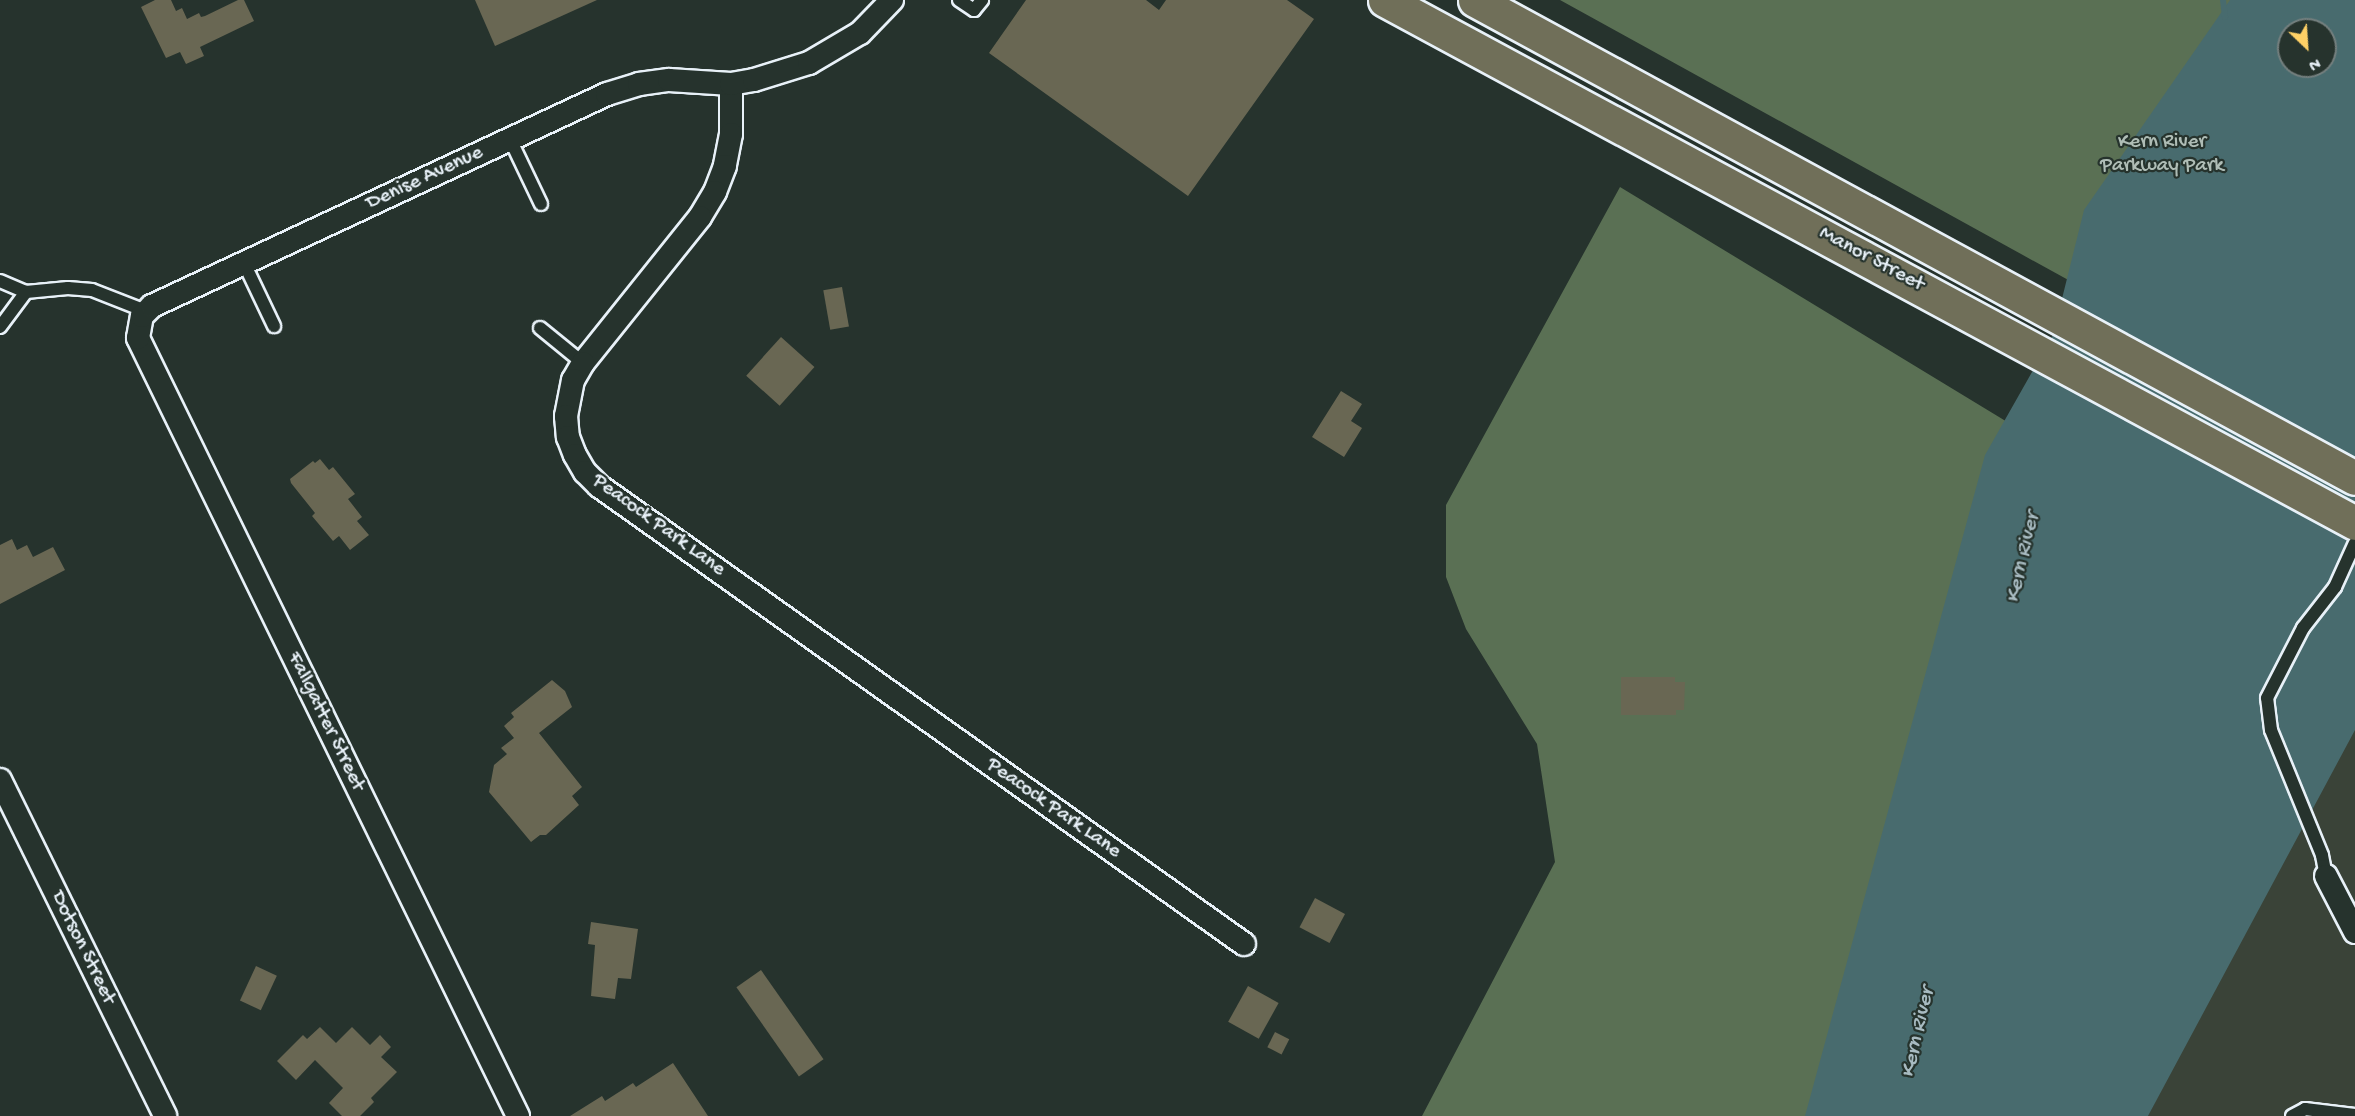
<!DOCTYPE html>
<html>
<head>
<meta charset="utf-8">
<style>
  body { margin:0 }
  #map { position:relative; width:2355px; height:1116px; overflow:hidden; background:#26332d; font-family:"Gochi Hand",sans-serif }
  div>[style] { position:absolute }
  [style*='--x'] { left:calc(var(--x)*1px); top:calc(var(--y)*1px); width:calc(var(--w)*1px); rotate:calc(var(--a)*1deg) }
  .built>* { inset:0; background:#3a4338 }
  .green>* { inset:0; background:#5a7054 }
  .water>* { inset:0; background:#486b6e }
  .stream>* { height:6px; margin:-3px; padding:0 3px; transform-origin:3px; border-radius:3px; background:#486b6e }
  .building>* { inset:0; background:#696753; transform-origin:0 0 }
  .roads { filter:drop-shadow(2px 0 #e8f1f8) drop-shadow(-2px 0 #e8f1f8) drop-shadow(0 2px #e8f1f8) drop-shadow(0 -2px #e8f1f8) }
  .lane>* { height:12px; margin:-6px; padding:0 6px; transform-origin:6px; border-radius:6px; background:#26332d }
  .street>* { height:22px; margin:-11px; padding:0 11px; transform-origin:11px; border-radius:11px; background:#26332d }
  .primary>* { height:33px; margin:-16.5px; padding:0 16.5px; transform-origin:16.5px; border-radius:16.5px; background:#706f59 }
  span { translate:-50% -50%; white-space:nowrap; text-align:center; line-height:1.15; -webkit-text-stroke:4.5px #26332d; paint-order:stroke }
  .park-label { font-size:21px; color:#afbdb6 }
  .street-label { font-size:21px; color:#e8f1f8 }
  .water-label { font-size:22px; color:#a8bbc1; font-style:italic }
  .north { position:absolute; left:2277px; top:18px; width:60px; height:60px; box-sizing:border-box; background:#26332d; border:2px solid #747f7e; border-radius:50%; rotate:155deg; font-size:16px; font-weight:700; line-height:24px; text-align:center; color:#e8f1f8 }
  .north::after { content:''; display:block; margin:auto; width:21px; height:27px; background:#ffd166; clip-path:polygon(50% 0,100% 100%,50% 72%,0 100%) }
</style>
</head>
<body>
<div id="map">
  <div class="built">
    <div style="clip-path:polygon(2355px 696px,2355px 1116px,2148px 1116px)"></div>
  </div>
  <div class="green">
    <div style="clip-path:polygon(evenodd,1560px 0,2355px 0,2355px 438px,1560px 0,2289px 30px,2325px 30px,2325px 66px,2289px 66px,2289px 30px)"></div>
    <div style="clip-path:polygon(1620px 187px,2281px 588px,2028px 1116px,1422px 1116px,1555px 862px,1537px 744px,1466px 629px,1446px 577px,1446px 505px)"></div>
  </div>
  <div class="water">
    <div style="clip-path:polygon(evenodd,2230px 0,2355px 0,2355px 730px,2148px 1116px,1805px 1116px,1985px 455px,2053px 335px,2084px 210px,2230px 0,2289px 30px,2325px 30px,2325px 66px,2289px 66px,2289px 30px)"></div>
  </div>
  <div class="stream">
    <div style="--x:2223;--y:0;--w:17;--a:83"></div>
  </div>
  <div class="building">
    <div style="clip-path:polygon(155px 0,171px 0,176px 11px,182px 8px,187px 19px,199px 13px,201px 17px,205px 16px,238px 0,244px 0,254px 21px,200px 47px,204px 56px,186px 64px,180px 52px,166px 58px,141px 7px)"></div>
    <div style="clip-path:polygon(475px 0,597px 0,495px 46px)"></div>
    <div style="clip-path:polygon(1026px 0,1146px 0,1159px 10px,1166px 0,1287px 0,1314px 19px,1188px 196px,989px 53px)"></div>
    <div style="left:842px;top:287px;width:40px;height:19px;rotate:80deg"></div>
    <div style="left:781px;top:337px;width:45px;height:52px;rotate:42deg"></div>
    <div style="clip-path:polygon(1341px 391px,1362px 404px,1351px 421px,1362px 428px,1344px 457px,1312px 437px)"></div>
    <div style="clip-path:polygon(320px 459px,329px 470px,333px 467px,355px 494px,348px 499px,362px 517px,357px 521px,369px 535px,350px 550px,339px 536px,333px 541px,312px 516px,315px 513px,291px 483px,290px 479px,313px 461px,315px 463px)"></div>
    <div style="clip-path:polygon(12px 539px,17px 550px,27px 545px,33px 557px,53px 547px,65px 570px,0 604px,0 545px)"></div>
    <div style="clip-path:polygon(1621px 677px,1675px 677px,1675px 682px,1685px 682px,1684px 710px,1676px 710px,1676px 715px,1621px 715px)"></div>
    <div style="clip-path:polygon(552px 680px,565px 691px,572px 707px,539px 733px,582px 787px,572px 796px,579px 805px,546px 835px,540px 835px,531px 842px,489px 792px,494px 765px,507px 754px,501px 748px,514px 738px,504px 726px,514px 717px,511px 713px)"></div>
    <div style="left:1315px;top:898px;width:34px;height:33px;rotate:28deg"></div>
    <div style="clip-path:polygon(591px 922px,638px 929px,631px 979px,618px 978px,615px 999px,591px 996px,595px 945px,588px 944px)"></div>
    <div style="left:256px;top:966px;width:23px;height:38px;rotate:25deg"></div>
    <div style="left:761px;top:970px;width:109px;height:30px;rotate:55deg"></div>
    <div style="left:1248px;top:986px;width:35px;height:41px;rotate:29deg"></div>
    <div style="clip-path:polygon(320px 1027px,336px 1043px,352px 1027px,370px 1045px,380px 1035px,391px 1047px,381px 1057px,397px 1072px,371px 1098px,374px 1102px,360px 1116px,342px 1116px,329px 1103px,343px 1088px,315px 1060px,296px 1080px,277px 1061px,303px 1035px,307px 1039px)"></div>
    <div style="left:1275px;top:1032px;width:16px;height:17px;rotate:27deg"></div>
    <div style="clip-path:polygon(673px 1063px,708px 1116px,570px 1116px,602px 1096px,605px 1101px,633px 1083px,636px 1087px)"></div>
  </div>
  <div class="roads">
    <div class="lane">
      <div style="--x:959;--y:0;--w:18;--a:34"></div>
      <div style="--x:974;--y:10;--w:13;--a:-51"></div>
      <div style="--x:510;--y:139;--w:72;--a:64.5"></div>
      <div style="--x:244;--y:263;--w:70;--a:64.5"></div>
      <div style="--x:0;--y:281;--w:28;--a:23"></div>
      <div style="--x:26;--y:292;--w:42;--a:-5.4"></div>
      <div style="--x:68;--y:288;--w:24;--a:5"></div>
      <div style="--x:92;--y:290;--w:58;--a:21.3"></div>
      <div style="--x:0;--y:327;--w:44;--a:-53.4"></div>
      <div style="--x:540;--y:328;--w:55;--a:39.1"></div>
      <div style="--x:2326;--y:876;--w:21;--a:-101"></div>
      <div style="--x:2322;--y:855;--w:135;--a:-112.2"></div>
      <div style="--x:2271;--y:730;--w:32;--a:-97"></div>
      <div style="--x:2267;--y:698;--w:79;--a:-62.8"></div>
      <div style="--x:2303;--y:628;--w:52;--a:-52"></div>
      <div style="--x:2335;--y:587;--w:48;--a:-65.6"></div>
      <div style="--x:2292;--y:1116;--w:15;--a:-28"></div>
      <div style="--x:2305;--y:1109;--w:50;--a:6.8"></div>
    </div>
    <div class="street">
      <div style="--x:731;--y:84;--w:50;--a:90"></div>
      <div style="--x:731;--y:134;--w:33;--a:101"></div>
      <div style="--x:725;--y:166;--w:28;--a:111"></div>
      <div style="--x:715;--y:192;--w:29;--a:121"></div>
      <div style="--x:700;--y:217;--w:187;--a:128.7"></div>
      <div style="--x:583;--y:363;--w:20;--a:120"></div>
      <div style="--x:573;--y:380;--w:37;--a:101"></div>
      <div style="--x:566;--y:416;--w:21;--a:85"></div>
      <div style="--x:568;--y:437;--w:19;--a:69"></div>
      <div style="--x:575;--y:455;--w:20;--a:60"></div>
      <div style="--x:585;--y:472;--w:20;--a:45"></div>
      <div style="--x:599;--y:486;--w:791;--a:35.38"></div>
      <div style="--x:0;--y:780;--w:374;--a:63.8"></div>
      <div style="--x:2326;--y:876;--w:63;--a:62.6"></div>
      <div style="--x:518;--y:1116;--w:866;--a:-116.03"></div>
      <div style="--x:138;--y:338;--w:22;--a:-80"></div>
      <div style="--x:142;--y:316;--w:14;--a:-45"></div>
      <div style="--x:152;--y:306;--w:502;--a:-24.98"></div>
      <div style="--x:607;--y:94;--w:34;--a:-17"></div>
      <div style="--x:639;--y:84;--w:30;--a:-8"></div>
      <div style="--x:669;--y:80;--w:62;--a:3.7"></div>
      <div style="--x:731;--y:84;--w:23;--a:-10"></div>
      <div style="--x:754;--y:80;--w:58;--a:-17.2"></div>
      <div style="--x:809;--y:63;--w:59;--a:-30.5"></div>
      <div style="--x:860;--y:33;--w:46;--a:-45.9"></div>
    </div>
    <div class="primary">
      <div style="--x:1385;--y:0;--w:1102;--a:28.33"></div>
      <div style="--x:1475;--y:0;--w:1001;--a:28.51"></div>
    </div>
  </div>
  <div class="park-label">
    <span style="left:2162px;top:155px">Kern River<br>Parkway Park</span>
  </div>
  <div class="street-label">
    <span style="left:425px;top:179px;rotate:-25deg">Denise Avenue</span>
    <span style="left:1871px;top:260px;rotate:28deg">Manor Street</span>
    <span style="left:658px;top:526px;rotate:36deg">Peacock Park Lane</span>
    <span style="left:325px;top:722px;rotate:64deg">Fallgatter Street</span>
    <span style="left:1053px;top:809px;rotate:35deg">Peacock Park Lane</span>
    <span style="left:82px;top:948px;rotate:64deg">Dotson Street</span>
  </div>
  <div class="water-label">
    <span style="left:2024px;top:558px;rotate:-77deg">Kern River</span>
    <span style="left:1919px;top:1033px;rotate:-77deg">Kern River</span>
  </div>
  <div class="north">N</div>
</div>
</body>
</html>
